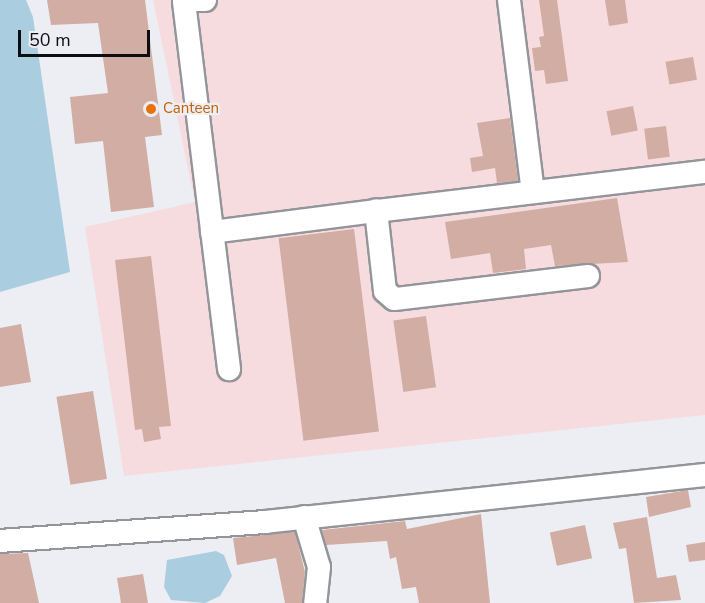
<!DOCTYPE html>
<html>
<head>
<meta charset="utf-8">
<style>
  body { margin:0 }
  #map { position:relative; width:705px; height:603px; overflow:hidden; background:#eceef3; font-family:"Nunito Sans",sans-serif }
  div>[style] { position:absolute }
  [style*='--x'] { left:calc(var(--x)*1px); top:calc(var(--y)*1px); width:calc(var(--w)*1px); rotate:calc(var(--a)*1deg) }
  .industrial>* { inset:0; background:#f7dcdf }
  .water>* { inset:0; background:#abcde0 }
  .building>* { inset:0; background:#d2ada3; transform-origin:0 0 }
  .roads { filter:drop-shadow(2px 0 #94959b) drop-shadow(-2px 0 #94959b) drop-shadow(0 2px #94959b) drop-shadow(0 -2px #94959b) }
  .minor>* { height:22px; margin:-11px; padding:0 11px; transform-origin:11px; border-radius:11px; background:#fff }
  .dots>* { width:16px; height:16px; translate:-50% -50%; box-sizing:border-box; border:3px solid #eceef3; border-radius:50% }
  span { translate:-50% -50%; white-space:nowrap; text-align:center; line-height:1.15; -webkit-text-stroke:4.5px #eceef3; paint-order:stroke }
  .food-label { font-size:15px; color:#c56008 }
  .left { translate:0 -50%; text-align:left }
  .scale { position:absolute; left:18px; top:30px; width:132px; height:27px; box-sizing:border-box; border:3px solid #0e0e10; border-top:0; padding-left:8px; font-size:18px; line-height:21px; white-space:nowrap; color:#0e0e10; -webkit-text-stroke:4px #eceef3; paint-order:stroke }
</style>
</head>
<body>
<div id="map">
  <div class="industrial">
    <div style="clip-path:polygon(153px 0,705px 0,705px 415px,124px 476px,85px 227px,195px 202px)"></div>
  </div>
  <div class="water">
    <div style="clip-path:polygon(0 0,26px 0,33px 17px,70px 272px,0 292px)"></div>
    <div style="clip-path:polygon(216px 551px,224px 555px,232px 576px,220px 596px,205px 603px,171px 600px,164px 587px,167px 560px)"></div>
  </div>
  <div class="building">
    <div style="clip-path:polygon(47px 0,145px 0,162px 135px,145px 137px,154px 207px,111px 212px,103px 141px,75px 144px,70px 97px,108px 93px,98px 23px,51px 25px)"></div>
    <div style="clip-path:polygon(539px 0,557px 0,568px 81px,546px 84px,544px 70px,535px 71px,532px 48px,541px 47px,539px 37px,544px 36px)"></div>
    <div style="clip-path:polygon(605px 0,625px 0,628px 23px,609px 26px)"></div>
    <div style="left:693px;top:57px;width:23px;height:28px;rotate:80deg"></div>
    <div style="left:633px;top:106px;width:25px;height:27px;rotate:79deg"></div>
    <div style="clip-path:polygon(510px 118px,518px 181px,497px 183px,495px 168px,472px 172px,470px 158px,483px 156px,477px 123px)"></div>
    <div style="left:666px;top:126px;width:31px;height:22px;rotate:83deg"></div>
    <div style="clip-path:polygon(617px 198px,628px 262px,555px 266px,551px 245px,524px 249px,526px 269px,493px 273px,490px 253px,451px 259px,445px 222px)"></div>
    <div style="left:354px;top:229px;width:204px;height:76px;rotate:83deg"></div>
    <div style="clip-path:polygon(151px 256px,171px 426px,159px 427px,161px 439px,144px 442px,142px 429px,135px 430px,115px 260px)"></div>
    <div style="left:426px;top:316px;width:72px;height:33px;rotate:82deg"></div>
    <div style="clip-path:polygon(21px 324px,31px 382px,0 387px,0 328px)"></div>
    <div style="left:93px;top:391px;width:89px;height:37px;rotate:81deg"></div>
    <div style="clip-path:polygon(688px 490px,691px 507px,649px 517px,646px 497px)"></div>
    <div style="clip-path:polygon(481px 514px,490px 603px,419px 603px,416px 587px,402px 589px,396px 557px,390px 559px,387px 541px,326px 545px,322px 530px,405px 521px,407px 529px)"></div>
    <div style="clip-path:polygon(647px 517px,657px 578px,676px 575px,681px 600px,634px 603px,626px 548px,619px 549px,613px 523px)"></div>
    <div style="left:585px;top:525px;width:34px;height:36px;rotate:78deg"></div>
    <div style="clip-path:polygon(295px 532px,305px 572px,302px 603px,285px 603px,276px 558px,237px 565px,233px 538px)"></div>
    <div style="clip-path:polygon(705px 542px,705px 560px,689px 562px,686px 545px)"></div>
    <div style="clip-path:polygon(28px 553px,39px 603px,0 603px,0 554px)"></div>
    <div style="clip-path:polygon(143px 574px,148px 603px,121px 603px,117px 578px)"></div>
  </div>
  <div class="roads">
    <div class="minor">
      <div style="--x:184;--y:0;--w:21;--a:0"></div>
      <div style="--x:509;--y:0;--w:193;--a:82.9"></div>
      <div style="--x:184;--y:2;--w:370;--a:83"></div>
      <div style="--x:212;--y:232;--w:165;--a:-7.3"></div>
      <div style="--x:588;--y:276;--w:195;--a:173.2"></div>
      <div style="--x:394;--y:299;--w:12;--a:-138"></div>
      <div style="--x:385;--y:291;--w:81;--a:-96.4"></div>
      <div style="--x:376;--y:211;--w:331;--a:-6.8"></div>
      <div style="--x:304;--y:517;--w:52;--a:73.3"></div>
      <div style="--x:319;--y:567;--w:36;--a:96"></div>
      <div style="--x:0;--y:541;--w:266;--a:-4.1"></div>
      <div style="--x:265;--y:522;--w:443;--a:-6.1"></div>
    </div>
  </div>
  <div class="dots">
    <div style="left:151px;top:109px;background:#e8710a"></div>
  </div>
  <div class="food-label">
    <span class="left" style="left:163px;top:109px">Canteen</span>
  </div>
  <div class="scale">50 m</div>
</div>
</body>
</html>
